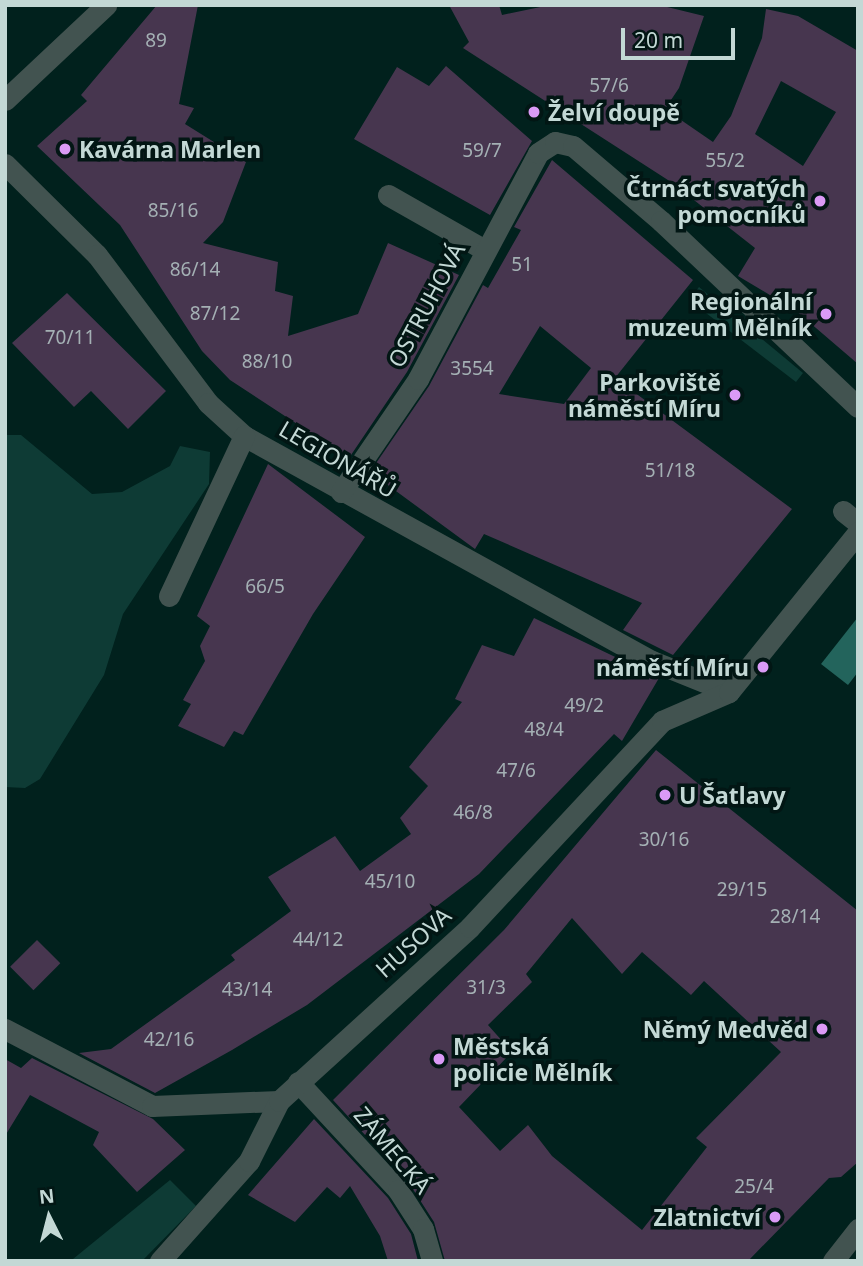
<!DOCTYPE html>
<html>
<head>
<meta charset="utf-8">
<style>
  body { margin:0 }
  #map { position:relative; width:863px; height:1266px; overflow:hidden; background:#01211d; font-family:"Noto Sans",sans-serif }
  div>[style] { position:absolute }
  [style*='--x'] { left:calc(var(--x)*1px); top:calc(var(--y)*1px); width:calc(var(--w)*1px); rotate:calc(var(--a)*1deg) }
  .green>* { inset:0; background:#0e3b35 }
  .water>* { inset:0; background:#23645c }
  .building>* { inset:0; background:#47364f; transform-origin:0 0 }
  .minor>* { height:21px; margin:-10.5px; padding:0 10.5px; transform-origin:10.5px; border-radius:10.5px; background:#425350 }
  .dots>* { width:19px; height:19px; translate:-50% -50%; box-sizing:border-box; border:4px solid #021614; border-radius:50% }
  span { translate:-50% -50%; white-space:nowrap; text-align:center; line-height:1.15; -webkit-text-stroke:7px #021614; paint-order:stroke }
  .number-label { font-size:19px; color:#a4b0b4 }
  .number-label span { -webkit-text-stroke-width:0 }
  .poi-label { font-size:23px; color:#c3d8d5; font-weight:700 }
  .left { translate:0 -50%; text-align:left }
  .right { translate:-100% -50%; text-align:right }
  .street-label { font-size:23px; color:#c3d8d5 }
  .frame { position:absolute; inset:0; border:7px solid #c3d8d5; pointer-events:none }
  .north { position:absolute; left:14px; top:1182px; width:70px; height:70px; -webkit-text-stroke:5px #021614; paint-order:stroke; rotate:354deg; font-size:19px; font-weight:700; line-height:28px; text-align:center; color:#c3d8d5 }
  .north::after { content:''; display:block; margin:auto; width:24px; height:32px; background:#c3d8d5; clip-path:polygon(50% 0,100% 100%,50% 72%,0 100%) }
  .scale { position:absolute; left:621px; top:28px; width:114px; height:32px; box-sizing:border-box; border:4px solid #c3d8d5; border-top:0; padding-left:9px; font-size:21px; line-height:24px; white-space:nowrap; color:#c3d8d5; -webkit-text-stroke:5px #021614; paint-order:stroke }
</style>
</head>
<body>
<div id="map">
  <div class="green">
    <div style="clip-path:polygon(699px 287px,803px 373px,796px 382px,689px 300px)"></div>
    <div style="clip-path:polygon(5px 435px,21px 435px,92px 494px,122px 492px,170px 466px,180px 446px,210px 452px,209px 484px,123px 614px,104px 675px,40px 779px,25px 788px,5px 787px)"></div>
    <div style="clip-path:polygon(170px 1180px,196px 1206px,142px 1261px,73px 1259px)"></div>
  </div>
  <div class="water">
    <div style="clip-path:polygon(858px 617px,858px 672px,848px 685px,821px 664px)"></div>
  </div>
  <div class="building">
    <div style="clip-path:polygon(157px 5px,198px 5px,179px 104px,194px 108px,185px 124px,246px 162px,223px 222px,203px 243px,278px 262px,275px 291px,293px 296px,288px 336px,358px 314px,388px 243px,459px 275px,407px 372px,349px 458px,230px 380px,202px 351px,120px 225px,37px 146px,87px 101px,81px 95px)"></div>
    <div style="clip-path:polygon(evenodd,449px 5px,499px 5px,502px 15px,550px 5px,659px 5px,704px 16px,679px 88px,665px 109px,713px 142px,731px 116px,762px 38px,766px 9px,798px 16px,858px 51px,858px 364px,795px 310px,738px 276px,755px 248px,671px 182px,463px 48px,469px 42px,449px 5px,781px 81px,836px 112px,803px 166px,755px 134px,781px 81px)"></div>
    <div style="clip-path:polygon(446px 66px,532px 141px,490px 215px,354px 139px,397px 67px,429px 86px)"></div>
    <div style="clip-path:polygon(evenodd,552px 160px,693px 280px,615px 378px,792px 509px,673px 655px,623px 630px,642px 603px,484px 534px,475px 549px,370px 472px,429px 386px,483px 285px,488px 288px,521px 230px,514px 227px,552px 160px,540px 326px,591px 368px,564px 404px,499px 394px,540px 326px)"></div>
    <div style="clip-path:polygon(67px 293px,166px 391px,128px 429px,91px 391px,74px 407px,12px 343px)"></div>
    <div style="clip-path:polygon(268px 464px,365px 537px,313px 614px,243px 735px,234px 731px,224px 747px,178px 726px,191px 704px,183px 700px,205px 661px,200px 646px,210px 626px,197px 616px)"></div>
    <div style="clip-path:polygon(534px 618px,659px 678px,622px 741px,614px 734px,479px 874px,307px 1005px,232px 1050px,155px 1093px,79px 1053px,111px 1049px,235px 960px,231px 955px,291px 911px,268px 877px,335px 836px,360px 871px,411px 834px,400px 818px,428px 786px,409px 767px,462px 702px,455px 699px,482px 645px,514px 656px)"></div>
    <div style="clip-path:polygon(evenodd,656px 750px,858px 911px,858px 1162px,841px 1177px,829px 1178px,748px 1261px,445px 1261px,434px 1222px,409px 1183px,333px 1100px,504px 930px,656px 750px,572px 918px,622px 974px,642px 952px,691px 995px,704px 981px,781px 1052px,696px 1138px,707px 1147px,642px 1230px,552px 1156px,528px 1125px,500px 1151px,459px 1107px,512px 1052px,488px 1025px,532px 982px,526px 974px,572px 918px)"></div>
    <div style="left:37px;top:940px;width:33px;height:38px;rotate:45deg"></div>
    <div style="clip-path:polygon(32px 1058px,153px 1119px,185px 1150px,137px 1192px,93px 1145px,99px 1132px,30px 1095px,5px 1136px,5px 1059px,21px 1068px)"></div>
    <div style="clip-path:polygon(314px 1119px,388px 1198px,411px 1234px,418px 1261px,388px 1261px,380px 1236px,350px 1186px,340px 1198px,327px 1187px,295px 1222px,248px 1195px)"></div>
  </div>
  <div class="minor">
    <div style="--x:5;--y:100;--w:139;--a:-43.2"></div>
    <div style="--x:5;--y:164;--w:129;--a:44.7"></div>
    <div style="--x:97;--y:255;--w:185;--a:53.1"></div>
    <div style="--x:208;--y:403;--w:49;--a:42.5"></div>
    <div style="--x:244;--y:436;--w:466;--a:28.9"></div>
    <div style="--x:652;--y:661;--w:83;--a:21.9"></div>
    <div style="--x:388;--y:195;--w:112;--a:29.6"></div>
    <div style="--x:341;--y:492;--w:137;--a:-55.7"></div>
    <div style="--x:418;--y:379;--w:256;--a:-62"></div>
    <div style="--x:538;--y:153;--w:20;--a:-33"></div>
    <div style="--x:555;--y:142;--w:18;--a:13"></div>
    <div style="--x:573;--y:146;--w:116;--a:40.4"></div>
    <div style="--x:661;--y:221;--w:271;--a:43.4"></div>
    <div style="--x:843;--y:511;--w:19;--a:39"></div>
    <div style="--x:169;--y:596;--w:177;--a:-64.9"></div>
    <div style="--x:5;--y:1029;--w:166;--a:27.6"></div>
    <div style="--x:152;--y:1106;--w:127;--a:-2.3"></div>
    <div style="--x:298;--y:1082;--w:147;--a:47.2"></div>
    <div style="--x:398;--y:1190;--w:46;--a:57.3"></div>
    <div style="--x:423;--y:1229;--w:33;--a:74"></div>
    <div style="--x:160;--y:1261;--w:134;--a:-48.3"></div>
    <div style="--x:249;--y:1161;--w:67;--a:-63.4"></div>
    <div style="--x:279;--y:1101;--w:258;--a:-42.3"></div>
    <div style="--x:470;--y:927;--w:282;--a:-47"></div>
    <div style="--x:662;--y:721;--w:73;--a:-23.4"></div>
    <div style="--x:729;--y:692;--w:206;--a:-51.1"></div>
    <div style="--x:833;--y:1261;--w:41;--a:-52"></div>
  </div>
  <div class="dots">
    <div style="left:534px;top:112px;background:#da9af6"></div>
    <div style="left:65px;top:149px;background:#da9af6"></div>
    <div style="left:820px;top:201px;background:#da9af6"></div>
    <div style="left:826px;top:314px;background:#da9af6"></div>
    <div style="left:735px;top:395px;background:#da9af6"></div>
    <div style="left:763px;top:667px;background:#da9af6"></div>
    <div style="left:665px;top:795px;background:#da9af6"></div>
    <div style="left:822px;top:1029px;background:#da9af6"></div>
    <div style="left:439px;top:1059px;background:#da9af6"></div>
    <div style="left:775px;top:1217px;background:#da9af6"></div>
  </div>
  <div class="number-label">
    <span style="left:156px;top:41px">89</span>
    <span style="left:609px;top:86px">57/6</span>
    <span style="left:482px;top:151px">59/7</span>
    <span style="left:725px;top:161px">55/2</span>
    <span style="left:173px;top:211px">85/16</span>
    <span style="left:522px;top:265px">51</span>
    <span style="left:195px;top:270px">86/14</span>
    <span style="left:215px;top:314px">87/12</span>
    <span style="left:70px;top:338px">70/11</span>
    <span style="left:267px;top:362px">88/10</span>
    <span style="left:472px;top:369px">3554</span>
    <span style="left:670px;top:471px">51/18</span>
    <span style="left:265px;top:587px">66/5</span>
    <span style="left:584px;top:706px">49/2</span>
    <span style="left:544px;top:730px">48/4</span>
    <span style="left:516px;top:771px">47/6</span>
    <span style="left:473px;top:813px">46/8</span>
    <span style="left:664px;top:840px">30/16</span>
    <span style="left:390px;top:882px">45/10</span>
    <span style="left:742px;top:890px">29/15</span>
    <span style="left:795px;top:917px">28/14</span>
    <span style="left:318px;top:940px">44/12</span>
    <span style="left:486px;top:988px">31/3</span>
    <span style="left:247px;top:990px">43/14</span>
    <span style="left:169px;top:1040px">42/16</span>
    <span style="left:754px;top:1187px">25/4</span>
  </div>
  <div class="poi-label">
    <span class="left" style="left:548px;top:112px">Želví doupě</span>
    <span class="left" style="left:79px;top:149px">Kavárna Marlen</span>
    <span class="right" style="left:806px;top:201px">Čtrnáct svatých<br>pomocníků</span>
    <span class="right" style="left:812px;top:314px">Regionální<br>muzeum Mělník</span>
    <span class="right" style="left:721px;top:395px">Parkoviště<br>náměstí Míru</span>
    <span class="right" style="left:749px;top:667px">náměstí Míru</span>
    <span class="left" style="left:679px;top:795px">U Šatlavy</span>
    <span class="right" style="left:808px;top:1029px">Němý Medvěd</span>
    <span class="left" style="left:453px;top:1059px">Městská<br>policie Mělník</span>
    <span class="right" style="left:761px;top:1217px">Zlatnictví</span>
  </div>
  <div class="street-label">
    <span style="left:426px;top:305px;rotate:-62deg">OSTRUHOVÁ</span>
    <span style="left:338px;top:459px;rotate:30deg">LEGIONÁŘŮ</span>
    <span style="left:413px;top:942px;rotate:-42deg">HUSOVA</span>
    <span style="left:393px;top:1150px;rotate:50deg">ZÁMECKÁ</span>
  </div>
  <div class="frame"></div>
  <div class="north">N</div>
  <div class="scale">20 m</div>
</div>
</body>
</html>
